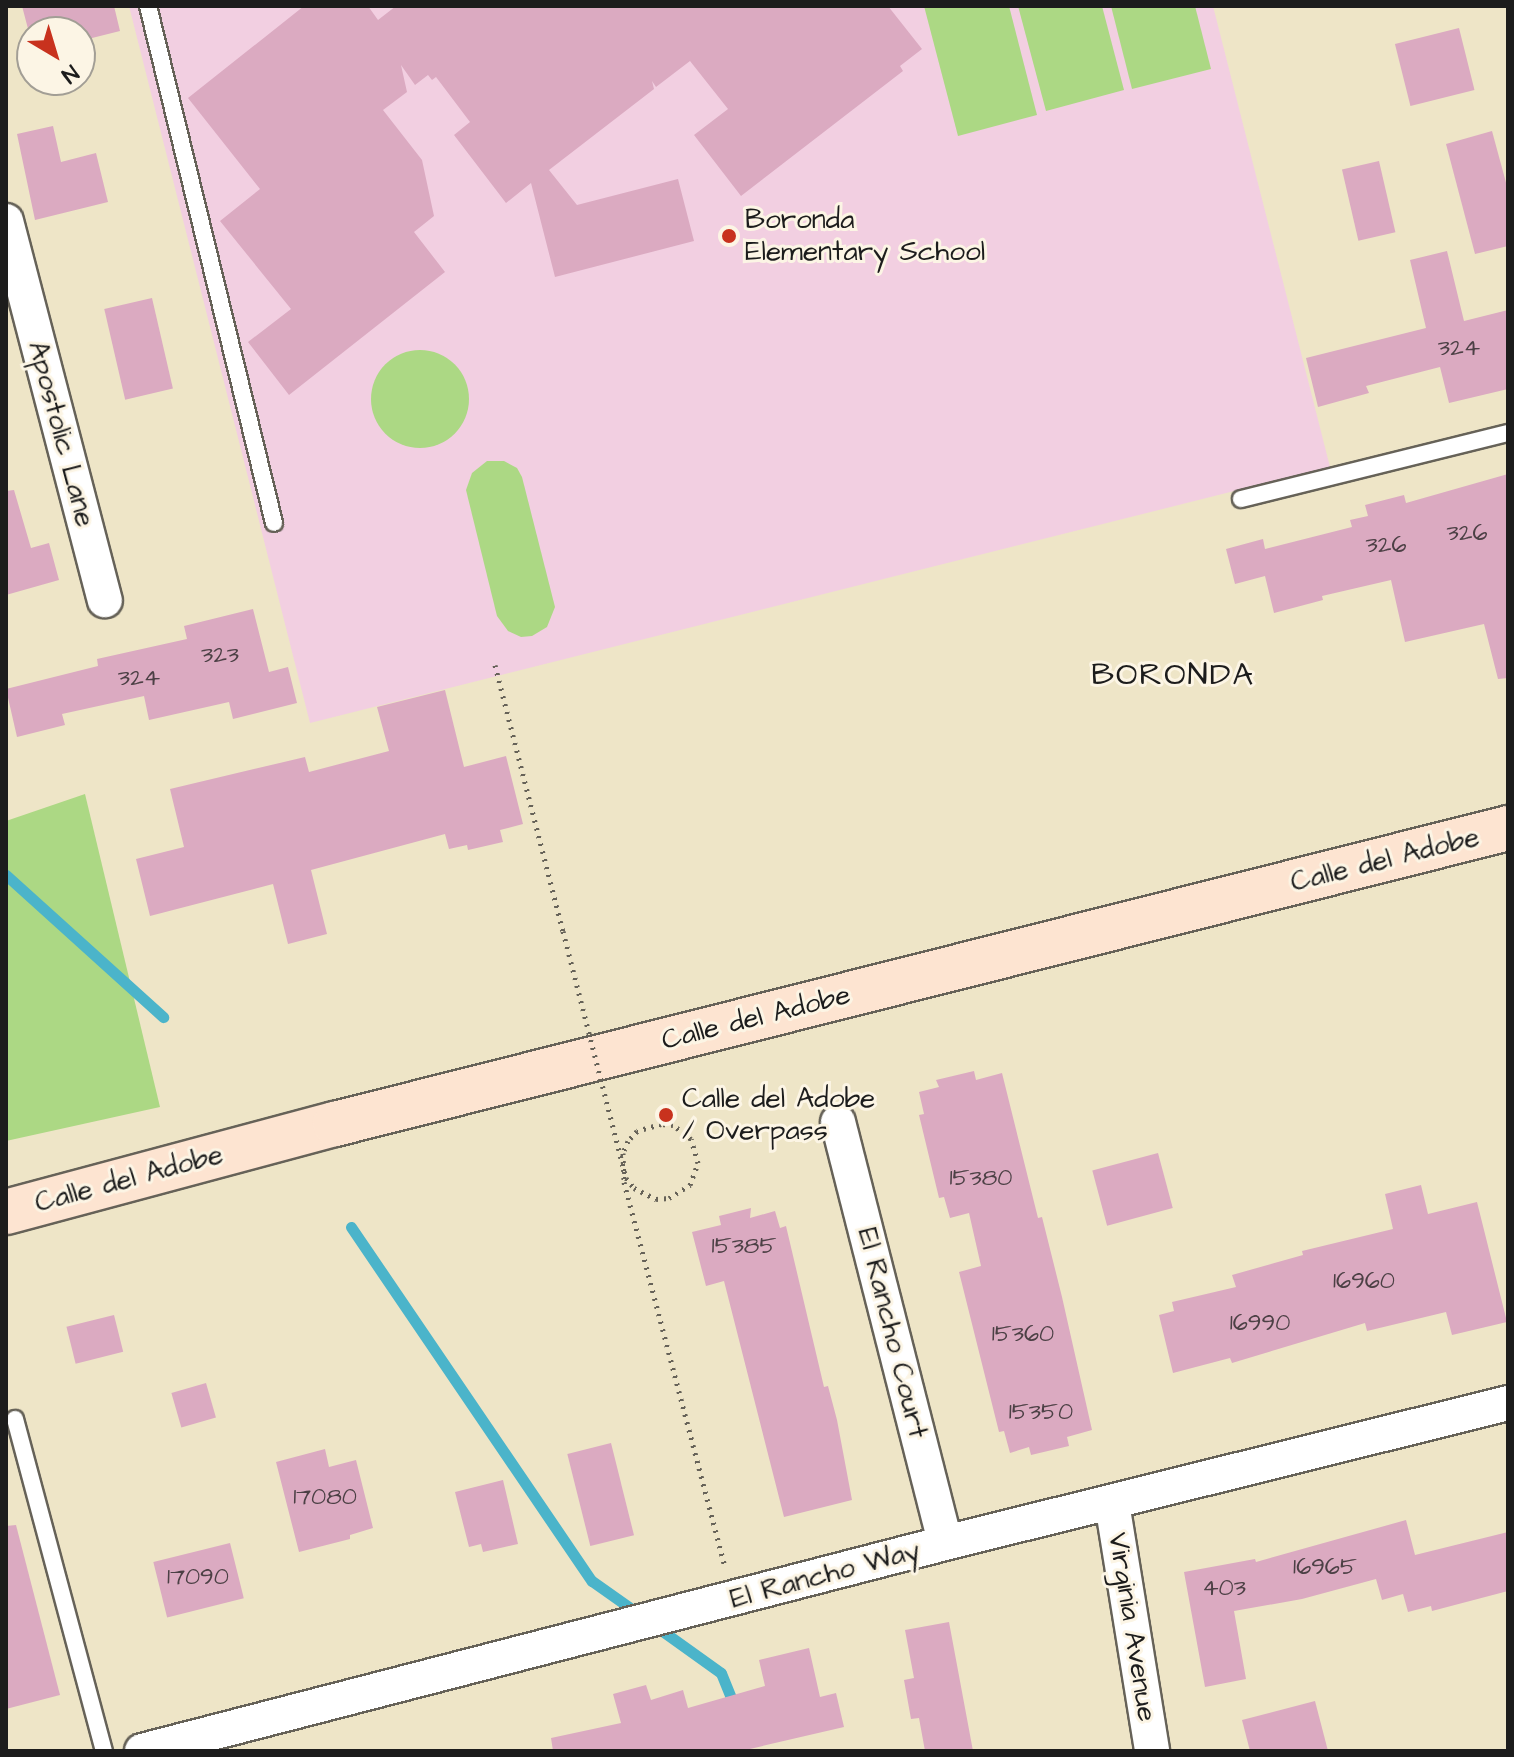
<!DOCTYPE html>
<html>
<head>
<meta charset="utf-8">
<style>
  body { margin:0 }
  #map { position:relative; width:1514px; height:1757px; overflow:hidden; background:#eee5c7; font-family:"Architects Daughter",sans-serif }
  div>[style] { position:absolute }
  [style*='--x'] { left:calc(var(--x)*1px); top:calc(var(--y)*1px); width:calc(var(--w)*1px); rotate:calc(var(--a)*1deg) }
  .built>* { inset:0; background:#f2cfe1 }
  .green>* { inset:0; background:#acd884 }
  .round { border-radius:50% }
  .stream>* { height:11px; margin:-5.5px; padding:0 5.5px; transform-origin:5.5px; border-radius:5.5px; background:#4bb4ca }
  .building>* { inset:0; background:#dbaac1; transform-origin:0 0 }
  .path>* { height:5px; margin-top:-2.5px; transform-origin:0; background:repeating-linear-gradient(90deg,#666258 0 2px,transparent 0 8px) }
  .roads { filter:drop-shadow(2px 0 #666258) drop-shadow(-2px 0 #666258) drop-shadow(0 2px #666258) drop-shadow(0 -2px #666258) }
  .lane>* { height:16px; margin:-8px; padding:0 8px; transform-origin:8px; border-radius:8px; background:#fff }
  .street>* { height:34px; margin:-17px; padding:0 17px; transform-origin:17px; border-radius:17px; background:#fff }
  .secondary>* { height:44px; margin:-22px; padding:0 22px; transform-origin:22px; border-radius:22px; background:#fde4d1 }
  .path-bridge>* { height:5px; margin-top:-2.5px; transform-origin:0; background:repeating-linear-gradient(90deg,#666258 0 2px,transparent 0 8px) }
  .dots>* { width:22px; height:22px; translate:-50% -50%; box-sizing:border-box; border:4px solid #fcf5e5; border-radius:50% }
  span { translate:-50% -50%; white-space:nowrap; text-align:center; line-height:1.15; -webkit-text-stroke:6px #fcf5e5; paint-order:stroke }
  .number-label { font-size:24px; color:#4c4045 }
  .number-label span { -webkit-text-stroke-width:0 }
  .poi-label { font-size:28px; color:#1c1c1c }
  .left { translate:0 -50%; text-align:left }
  .street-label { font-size:28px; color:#1c1c1c }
  .quarter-label { font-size:32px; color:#1c1c1c; letter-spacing:2px }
  .frame { position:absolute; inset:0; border:8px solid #1c1c1c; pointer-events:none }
  .north { position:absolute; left:16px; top:16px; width:80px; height:80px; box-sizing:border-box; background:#fcf5e5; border:2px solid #a29e95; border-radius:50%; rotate:142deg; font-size:22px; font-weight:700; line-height:32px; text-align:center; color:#1c1c1c }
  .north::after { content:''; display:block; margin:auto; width:28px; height:36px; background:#c8321e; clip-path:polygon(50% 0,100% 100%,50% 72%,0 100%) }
</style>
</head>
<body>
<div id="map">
  <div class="built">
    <div style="clip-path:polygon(129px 6px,1213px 6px,1330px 467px,310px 723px)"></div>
  </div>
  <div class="green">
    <div style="clip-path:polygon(924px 6px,1009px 6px,1037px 115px,958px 136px)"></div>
    <div style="clip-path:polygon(1018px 6px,1102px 6px,1124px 90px,1046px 111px)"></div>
    <div style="clip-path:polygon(1111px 6px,1195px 6px,1211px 69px,1132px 89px)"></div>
    <div class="round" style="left:371px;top:350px;width:98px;height:98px"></div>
    <div style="clip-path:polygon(487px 461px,504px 461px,517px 468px,522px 477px,555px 607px,547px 627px,532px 636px,521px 637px,508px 631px,497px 616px,466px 490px,472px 473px)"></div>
    <div style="clip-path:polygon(85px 794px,160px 1107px,6px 1141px,6px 821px)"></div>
  </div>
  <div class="stream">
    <div style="--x:6;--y:875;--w:212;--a:42.1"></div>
    <div style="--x:351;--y:1227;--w:428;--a:55.8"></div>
    <div style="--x:592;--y:1581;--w:59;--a:35.3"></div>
    <div style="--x:654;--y:1625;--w:82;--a:35.6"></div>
    <div style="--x:721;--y:1673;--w:37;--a:68"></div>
  </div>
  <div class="building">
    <div style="clip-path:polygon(22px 6px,114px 6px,120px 31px,80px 41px,80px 32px,32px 32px,32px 44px)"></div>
    <div style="clip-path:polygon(304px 6px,368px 6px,378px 20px,396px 6px,888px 6px,922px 49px,900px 66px,903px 71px,741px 196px,694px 135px,728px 109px,690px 61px,656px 87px,652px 81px,654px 89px,549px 170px,577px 205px,678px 179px,694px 241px,555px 277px,531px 183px,506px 203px,454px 135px,470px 122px,436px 77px,432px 80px,428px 75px,415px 85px,401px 65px,407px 92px,383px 110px,422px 160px,434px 216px,414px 232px,445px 272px,289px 395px,248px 342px,291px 309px,220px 221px,260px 189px,188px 98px)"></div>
    <div style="left:1459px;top:28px;width:64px;height:66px;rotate:76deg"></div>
    <div style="clip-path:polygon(53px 126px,61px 162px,96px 153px,108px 202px,35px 220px,17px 134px)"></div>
    <div style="clip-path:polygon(1492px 131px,1508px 190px,1508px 246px,1475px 254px,1446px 144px)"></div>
    <div style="left:1379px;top:161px;width:73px;height:38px;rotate:77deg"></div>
    <div style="clip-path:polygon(1447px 251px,1464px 321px,1508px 310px,1508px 389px,1449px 403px,1440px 367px,1366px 386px,1369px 393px,1318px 407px,1306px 358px,1426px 328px,1410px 260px)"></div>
    <div style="left:152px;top:298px;width:93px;height:49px;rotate:77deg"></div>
    <div style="clip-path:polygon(1508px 474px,1508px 678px,1498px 679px,1484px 624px,1405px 642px,1391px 580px,1322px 596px,1323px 600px,1274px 613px,1265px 576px,1235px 584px,1226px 549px,1263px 539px,1265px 549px,1352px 527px,1350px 520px,1368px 516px,1365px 505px,1404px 495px,1406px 503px)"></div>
    <div style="clip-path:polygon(14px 490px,31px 548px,49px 543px,59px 580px,6px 595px,6px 491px)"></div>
    <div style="clip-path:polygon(253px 609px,269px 672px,288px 667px,297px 703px,233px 719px,229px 702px,149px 720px,144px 696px,62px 714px,65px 725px,17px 737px,6px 689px,98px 666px,97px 659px,187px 639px,184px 626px)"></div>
    <div style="clip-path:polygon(445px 690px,464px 767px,506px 756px,523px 824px,500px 830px,503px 842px,468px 850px,467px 845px,449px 849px,445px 834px,311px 870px,327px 934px,288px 944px,273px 884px,150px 916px,136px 859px,184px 847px,170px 789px,305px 757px,309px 772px,389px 751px,377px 707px)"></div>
    <div style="clip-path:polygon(974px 1071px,976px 1080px,1002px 1073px,1038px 1218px,1042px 1217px,1062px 1297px,1092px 1430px,1067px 1437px,1069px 1446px,1031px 1455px,1029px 1447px,1010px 1453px,1004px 1431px,999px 1432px,959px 1272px,981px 1266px,969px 1213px,950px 1218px,944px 1197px,939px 1198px,919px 1115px,924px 1114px,919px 1092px,939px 1087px,936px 1080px)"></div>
    <div style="left:1158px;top:1153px;width:57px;height:68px;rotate:75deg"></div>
    <div style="clip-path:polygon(1421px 1185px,1428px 1214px,1477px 1202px,1507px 1322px,1452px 1335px,1446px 1312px,1367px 1331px,1365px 1323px,1232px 1363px,1230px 1358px,1173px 1373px,1159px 1315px,1174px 1311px,1172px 1302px,1236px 1287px,1232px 1275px,1303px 1255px,1302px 1251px,1393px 1229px,1385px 1194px)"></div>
    <div style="clip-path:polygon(751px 1208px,750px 1218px,775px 1211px,780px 1228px,786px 1226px,824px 1387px,828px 1386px,837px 1420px,852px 1500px,784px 1517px,724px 1281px,706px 1286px,692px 1232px,721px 1225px,719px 1216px)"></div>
    <div style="left:114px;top:1315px;width:38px;height:49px;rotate:76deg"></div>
    <div style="left:206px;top:1383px;width:36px;height:36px;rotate:74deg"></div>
    <div style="left:611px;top:1443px;width:95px;height:45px;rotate:76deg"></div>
    <div style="clip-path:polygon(325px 1449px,329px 1467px,356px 1460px,373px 1528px,350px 1535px,350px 1539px,299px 1552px,276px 1462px)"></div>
    <div style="clip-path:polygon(503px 1480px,518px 1544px,483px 1552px,481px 1544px,469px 1547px,455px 1492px)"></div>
    <div style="clip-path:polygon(1406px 1520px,1415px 1555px,1508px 1532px,1508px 1591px,1432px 1611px,1431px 1606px,1408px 1612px,1403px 1594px,1382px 1600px,1376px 1579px,1302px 1599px,1234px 1611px,1246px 1679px,1205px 1687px,1184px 1572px,1255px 1559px,1256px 1562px)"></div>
    <div style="clip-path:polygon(16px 1525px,60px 1695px,6px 1709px,6px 1526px)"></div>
    <div style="left:230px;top:1543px;width:57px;height:79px;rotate:76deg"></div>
    <div style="clip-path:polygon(949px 1622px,973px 1751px,925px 1751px,919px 1718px,911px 1719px,904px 1680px,914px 1678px,905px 1630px)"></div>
    <div style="clip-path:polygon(809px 1648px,820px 1697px,836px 1693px,844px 1727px,741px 1751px,553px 1751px,551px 1738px,621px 1723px,613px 1694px,646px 1685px,651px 1700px,683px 1690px,688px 1708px,765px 1686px,759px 1660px)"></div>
    <div style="clip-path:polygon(1315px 1701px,1328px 1751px,1250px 1751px,1242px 1720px)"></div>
  </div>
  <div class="path">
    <div style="--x:495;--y:665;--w:275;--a:75.7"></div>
    <div style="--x:661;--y:1124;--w:25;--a:164"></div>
    <div style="--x:637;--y:1131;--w:13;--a:132"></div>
    <div style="--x:628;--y:1141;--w:13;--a:113"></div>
    <div style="--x:623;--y:1153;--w:29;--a:88"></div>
    <div style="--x:624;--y:1182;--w:397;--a:75.3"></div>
  </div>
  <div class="roads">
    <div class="lane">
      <div style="--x:148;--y:6;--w:532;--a:76.3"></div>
      <div style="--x:1241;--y:499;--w:275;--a:-13.9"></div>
      <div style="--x:15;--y:1419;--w:344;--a:75"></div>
    </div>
    <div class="street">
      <div style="--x:6;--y:221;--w:392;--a:75.4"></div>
      <div style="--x:838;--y:1122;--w:434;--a:75.7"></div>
      <div style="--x:1112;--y:1503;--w:251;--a:80.8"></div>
      <div style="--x:142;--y:1751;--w:830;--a:-14.52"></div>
      <div style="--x:945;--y:1543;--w:580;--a:-13.96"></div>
    </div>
    <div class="secondary">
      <div style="--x:6;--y:1212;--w:341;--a:-15"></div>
      <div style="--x:335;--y:1124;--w:1210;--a:-14.16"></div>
    </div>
  </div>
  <div class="path-bridge">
    <div style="--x:563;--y:931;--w:255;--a:75.7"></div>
    <div style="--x:626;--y:1178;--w:13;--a:51"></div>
    <div style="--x:634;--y:1188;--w:25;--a:27"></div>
    <div style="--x:656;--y:1199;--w:13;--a:-4"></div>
    <div style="--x:669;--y:1198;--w:25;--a:-32"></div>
    <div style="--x:690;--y:1185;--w:23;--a:-70"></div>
    <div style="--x:698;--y:1163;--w:25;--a:-106"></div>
    <div style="--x:691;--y:1139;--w:23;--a:-142"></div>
    <div style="--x:673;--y:1125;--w:12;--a:-175"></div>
  </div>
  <div class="dots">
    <div style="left:729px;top:236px;background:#c8321e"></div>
    <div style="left:666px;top:1115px;background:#c8321e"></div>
  </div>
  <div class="number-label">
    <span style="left:1459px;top:349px">324</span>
    <span style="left:1467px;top:534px">326</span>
    <span style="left:1386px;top:546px">326</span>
    <span style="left:220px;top:656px">323</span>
    <span style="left:139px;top:679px">324</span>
    <span style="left:981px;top:1179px">15380</span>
    <span style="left:744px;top:1247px">15385</span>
    <span style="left:1364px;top:1282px">16960</span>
    <span style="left:1260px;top:1324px">16990</span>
    <span style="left:1023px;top:1335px">15360</span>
    <span style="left:1041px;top:1413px">15350</span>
    <span style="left:325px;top:1498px">17080</span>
    <span style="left:1325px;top:1568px">16965</span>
    <span style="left:198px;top:1578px">17090</span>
    <span style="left:1224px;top:1589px">403</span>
  </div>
  <div class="poi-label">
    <span class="left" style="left:745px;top:236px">Boronda<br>Elementary School</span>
    <span class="left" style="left:682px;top:1115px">Calle del Adobe<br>/ Overpass</span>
  </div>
  <div class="street-label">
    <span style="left:61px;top:434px;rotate:75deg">Apostolic Lane</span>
    <span style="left:1385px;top:860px;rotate:-14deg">Calle del Adobe</span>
    <span style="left:756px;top:1018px;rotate:-14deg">Calle del Adobe</span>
    <span style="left:129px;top:1179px;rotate:-15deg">Calle del Adobe</span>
    <span style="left:892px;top:1333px;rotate:76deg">El Rancho Court</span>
    <span style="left:825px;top:1575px;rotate:-15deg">El Rancho Way</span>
    <span style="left:1132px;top:1627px;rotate:81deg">Virginia Avenue</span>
  </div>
  <div class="quarter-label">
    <span style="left:1173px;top:675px">BORONDA</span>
  </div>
  <div class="frame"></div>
  <div class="north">N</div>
</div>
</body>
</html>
